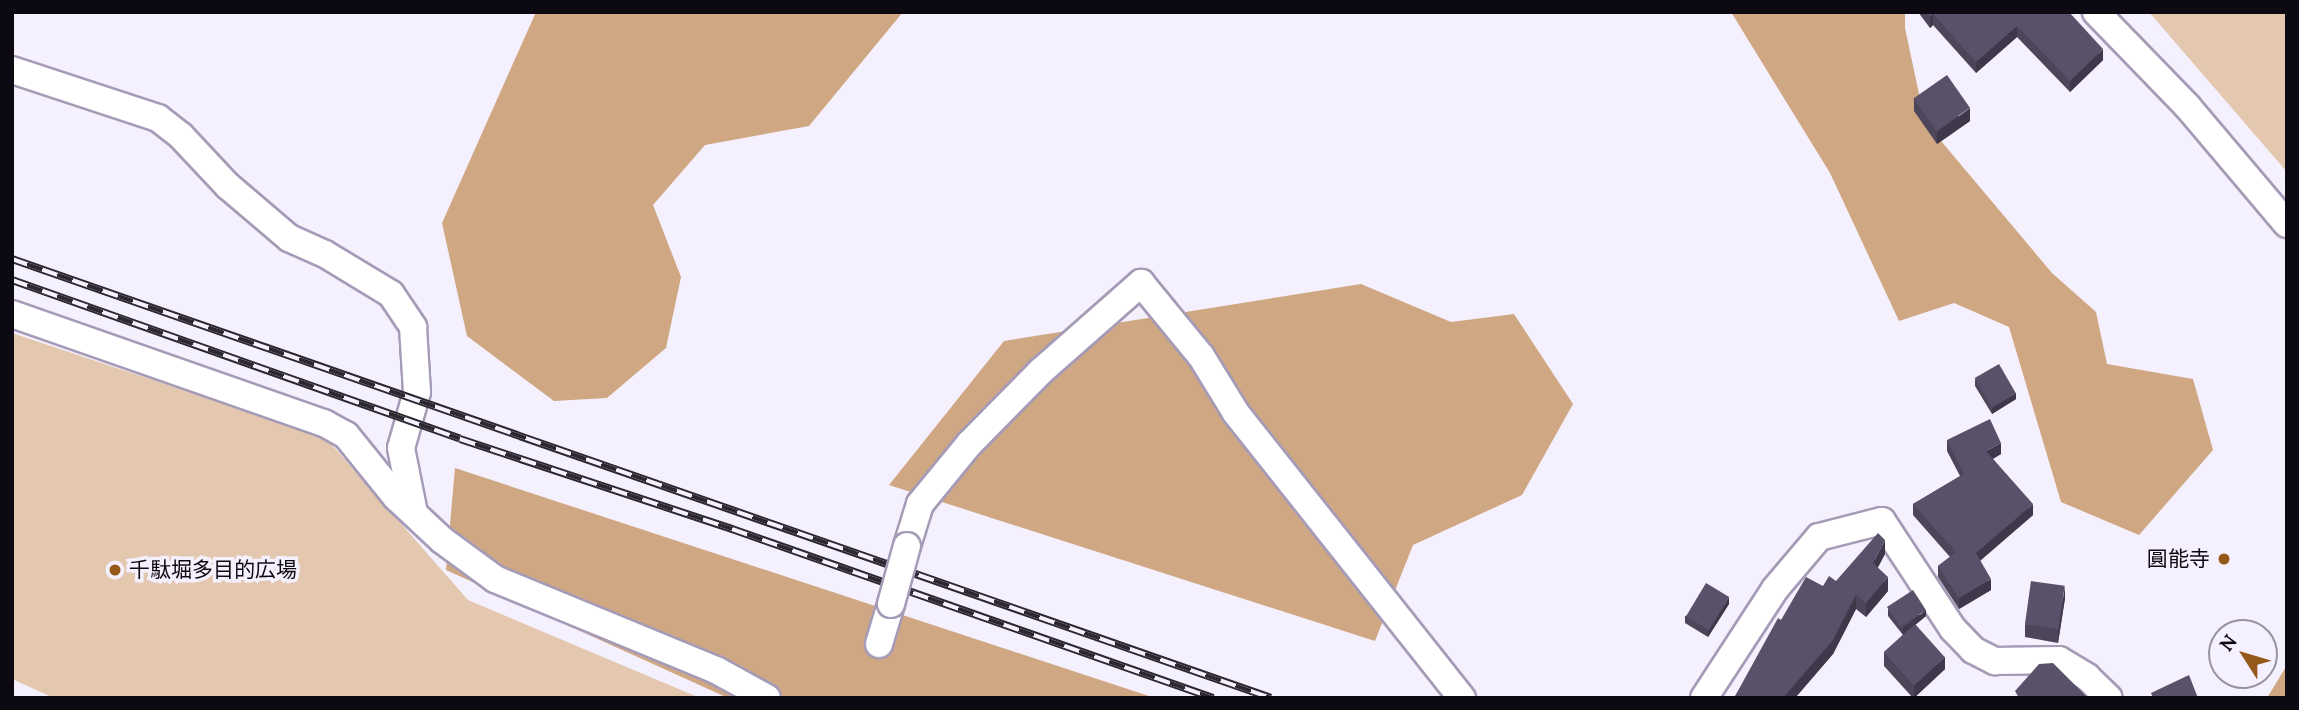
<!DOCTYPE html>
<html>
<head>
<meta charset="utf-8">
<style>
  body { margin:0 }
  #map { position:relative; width:2299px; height:710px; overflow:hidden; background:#f5f0fd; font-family:Lora,"Noto Sans JP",serif }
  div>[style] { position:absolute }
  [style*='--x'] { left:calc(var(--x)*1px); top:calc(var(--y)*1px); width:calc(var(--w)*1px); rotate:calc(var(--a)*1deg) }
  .green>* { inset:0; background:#e3c7af }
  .forest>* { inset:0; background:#cfa783 }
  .roads { filter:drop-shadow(2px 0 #a69bb7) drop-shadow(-2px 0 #a69bb7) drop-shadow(0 2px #a69bb7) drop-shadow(0 -2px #a69bb7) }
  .minor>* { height:26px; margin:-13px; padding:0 13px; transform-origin:13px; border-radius:13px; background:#fff }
  .rail>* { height:8px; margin-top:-4px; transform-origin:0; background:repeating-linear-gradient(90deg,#f5f0fd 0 16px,#2c2832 0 32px); box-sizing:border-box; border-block:2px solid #2c2832 }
  .bridges { filter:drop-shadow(2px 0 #a69bb7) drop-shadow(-2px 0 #a69bb7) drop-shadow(0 2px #a69bb7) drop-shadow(0 -2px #a69bb7) }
  .minor-bridge>* { height:26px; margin:-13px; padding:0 13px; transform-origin:13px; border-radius:13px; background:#fff }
  .wall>* { inset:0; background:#4d455a }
  .shaded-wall>* { inset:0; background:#3e384a }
  .building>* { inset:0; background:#595069; transform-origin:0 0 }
  .dots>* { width:19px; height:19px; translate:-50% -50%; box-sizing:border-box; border:4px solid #f5f0fd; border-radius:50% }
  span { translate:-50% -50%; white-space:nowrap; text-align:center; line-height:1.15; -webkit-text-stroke:7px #f5f0fd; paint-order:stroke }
  .poi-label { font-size:21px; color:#0d0913 }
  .right { translate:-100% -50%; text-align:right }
  .left { translate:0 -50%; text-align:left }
  .frame { position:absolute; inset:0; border:14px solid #0d0913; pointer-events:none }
  .north { position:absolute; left:2208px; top:619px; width:70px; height:70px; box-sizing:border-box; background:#f5f0fd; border:2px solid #98949f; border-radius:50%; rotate:307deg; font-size:19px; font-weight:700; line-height:28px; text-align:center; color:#0d0913 }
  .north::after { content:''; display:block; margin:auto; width:24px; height:32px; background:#955a1a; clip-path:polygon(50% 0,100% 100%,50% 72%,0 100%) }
</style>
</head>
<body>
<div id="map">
  <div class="green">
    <div style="clip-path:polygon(2149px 12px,2287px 12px,2287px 172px)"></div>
    <div style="clip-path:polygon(12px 333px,326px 438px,468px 600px,700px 698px,54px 698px,12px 679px)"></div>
  </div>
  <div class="forest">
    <div style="clip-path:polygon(536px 12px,903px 12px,809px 126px,705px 145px,653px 205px,681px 277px,666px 348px,607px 398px,554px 401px,467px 336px,442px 223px)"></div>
    <div style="clip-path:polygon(1731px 12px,1905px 12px,1905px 28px,1925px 122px,2052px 273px,2096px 312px,2107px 364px,2193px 379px,2213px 450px,2139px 535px,2061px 502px,2009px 327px,1954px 303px,1899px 321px,1830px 173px)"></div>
    <div style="clip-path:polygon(1361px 284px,1451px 322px,1514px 314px,1573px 404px,1522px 495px,1413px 545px,1375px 641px,889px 485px,1004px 341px)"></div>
    <div style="clip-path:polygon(455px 468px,1155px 698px,728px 698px,446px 570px)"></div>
    <div style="clip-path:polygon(2287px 665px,2287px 698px,2267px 698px)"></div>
  </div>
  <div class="roads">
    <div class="minor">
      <div style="--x:2096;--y:12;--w:132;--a:45.9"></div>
      <div style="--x:2188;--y:107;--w:153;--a:49.8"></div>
      <div style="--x:12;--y:70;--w:154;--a:18.2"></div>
      <div style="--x:158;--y:118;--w:29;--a:38"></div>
      <div style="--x:181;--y:136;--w:69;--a:46.8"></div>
      <div style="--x:228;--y:186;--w:80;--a:40.4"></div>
      <div style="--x:289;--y:238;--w:39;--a:24"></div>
      <div style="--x:325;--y:254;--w:77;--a:31.2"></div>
      <div style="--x:391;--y:294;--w:40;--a:56"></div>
      <div style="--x:413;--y:327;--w:65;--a:86.5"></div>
      <div style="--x:417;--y:392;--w:58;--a:105.9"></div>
      <div style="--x:401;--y:448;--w:66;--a:78.7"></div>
      <div style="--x:12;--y:314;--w:330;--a:19.3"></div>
      <div style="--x:324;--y:423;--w:25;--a:29"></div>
      <div style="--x:346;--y:435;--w:80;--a:51.1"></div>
      <div style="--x:396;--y:497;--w:63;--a:43.1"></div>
      <div style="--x:442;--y:540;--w:66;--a:36.3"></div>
      <div style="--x:495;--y:579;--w:239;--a:22.4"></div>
      <div style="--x:716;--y:670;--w:58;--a:28.8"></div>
      <div style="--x:907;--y:546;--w:44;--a:-72.8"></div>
      <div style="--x:920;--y:504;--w:79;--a:-50.7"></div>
      <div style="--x:970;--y:443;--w:100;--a:-45.4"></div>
      <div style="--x:1040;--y:372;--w:135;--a:-41.4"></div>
      <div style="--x:1141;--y:283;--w:94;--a:50.6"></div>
      <div style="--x:1201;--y:356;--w:67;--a:58.4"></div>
      <div style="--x:1236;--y:413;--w:364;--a:51.6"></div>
      <div style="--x:879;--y:644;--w:42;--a:-73.3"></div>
      <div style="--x:1704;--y:698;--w:130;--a:-56.9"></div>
      <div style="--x:1775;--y:589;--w:68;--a:-49.8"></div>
      <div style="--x:1819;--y:537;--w:65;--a:-14.3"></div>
      <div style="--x:1882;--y:521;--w:129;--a:56.7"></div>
      <div style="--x:1953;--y:629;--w:29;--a:46"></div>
      <div style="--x:1973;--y:650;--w:25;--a:27"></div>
      <div style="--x:1995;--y:661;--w:64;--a:-0.9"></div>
      <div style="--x:2059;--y:660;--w:33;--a:31"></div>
      <div style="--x:2087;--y:677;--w:30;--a:44"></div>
    </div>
  </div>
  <div class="rail">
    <div style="--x:12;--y:259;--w:1333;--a:19.22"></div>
    <div style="--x:12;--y:280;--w:475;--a:19.5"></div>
    <div style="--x:460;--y:439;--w:287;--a:18.3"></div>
    <div style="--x:732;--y:529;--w:510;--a:19.36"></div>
  </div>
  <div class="bridges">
    <div class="minor-bridge">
      <div style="--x:891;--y:604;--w:60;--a:-74.6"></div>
    </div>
  </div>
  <div class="wall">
    <div style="clip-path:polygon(1918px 12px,2069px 12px,2103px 60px,2070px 92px,2017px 37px,1976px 73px,1933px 25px,1930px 28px)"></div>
    <div style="clip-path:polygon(1914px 99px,1970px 121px,1937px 144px,1914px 111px)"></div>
    <div style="clip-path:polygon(1975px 379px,2016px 399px,1992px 414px,1975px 386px)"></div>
    <div style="clip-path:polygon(1947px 440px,2001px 454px,1993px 459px,2033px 515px,1980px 561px,1991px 590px,1959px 609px,1938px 577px,1938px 566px,1950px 557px,1913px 515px,1913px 504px,1960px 476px,1947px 451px)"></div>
    <div style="clip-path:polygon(1885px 554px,1877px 568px,1888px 591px,1866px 617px,1856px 609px,1833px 654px,1795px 698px,1734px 698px,1781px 620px,1823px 586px,1836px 581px)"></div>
    <div style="clip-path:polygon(2065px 598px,2058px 643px,2025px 637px,2025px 625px)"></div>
    <div style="clip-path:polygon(1729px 604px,1708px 637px,1685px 623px,1685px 616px)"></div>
    <div style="clip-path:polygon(1888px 609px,1926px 616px,1915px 625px,1945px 669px,1914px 698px,1913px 698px,1884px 666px,1884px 653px,1909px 629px,1903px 635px,1888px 616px)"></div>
  </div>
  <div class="shaded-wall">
    <div style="clip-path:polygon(1933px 14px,1933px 25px,1930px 28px,1930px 17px)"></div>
    <div style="clip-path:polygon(2017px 26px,2017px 37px,1976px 73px,1976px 62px)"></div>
    <div style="clip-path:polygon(2103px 49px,2103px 60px,2070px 92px,2070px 81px)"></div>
    <div style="clip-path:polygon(1970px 108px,1970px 121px,1937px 144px,1937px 132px)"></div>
    <div style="clip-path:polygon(2016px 393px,2016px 399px,1992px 414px,1992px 408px)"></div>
    <div style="clip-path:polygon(2001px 443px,2001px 454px,1986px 462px,1986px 451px)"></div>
    <div style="clip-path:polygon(2033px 504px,2033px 515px,1976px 564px,1976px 553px)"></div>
    <div style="clip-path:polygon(1885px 540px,1885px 554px,1873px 577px,1873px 563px)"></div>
    <div style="clip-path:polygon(1888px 577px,1888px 591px,1866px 617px,1866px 603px)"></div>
    <div style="clip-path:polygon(1991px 579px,1991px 590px,1959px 609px,1959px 598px)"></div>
    <div style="clip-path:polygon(2065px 586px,2065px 598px,2058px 643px,2058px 630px)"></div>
    <div style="clip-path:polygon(1856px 595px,1856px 609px,1833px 654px,1795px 698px,1783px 698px)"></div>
    <div style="clip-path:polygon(1729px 597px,1729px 604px,1708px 637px,1708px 631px)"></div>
    <div style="clip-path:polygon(1926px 610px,1926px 616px,1903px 635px,1903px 628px)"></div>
    <div style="clip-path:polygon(1945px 657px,1945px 669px,1914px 698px,1914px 686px)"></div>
  </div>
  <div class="building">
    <div style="clip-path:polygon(1927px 12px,2069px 12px,2103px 49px,2070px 81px,2017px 26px,1976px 62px,1933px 14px,1930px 17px)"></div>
    <div style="left:1947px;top:75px;width:40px;height:41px;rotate:55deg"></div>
    <div style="left:1999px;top:364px;width:34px;height:28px;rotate:60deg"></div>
    <div style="clip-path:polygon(1990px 419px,2001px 443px,1986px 451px,2033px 504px,1976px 553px,1991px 579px,1959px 598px,1938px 566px,1956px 552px,1913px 504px,1964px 474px,1947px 440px)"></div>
    <div style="clip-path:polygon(1878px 533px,1885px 540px,1873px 563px,1888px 577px,1866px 603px,1856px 595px,1833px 640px,1783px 698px,1734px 698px,1778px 618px,1781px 620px,1806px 577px,1823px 586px,1829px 576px,1836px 581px)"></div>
    <div style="left:2031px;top:581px;width:34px;height:44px;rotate:8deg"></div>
    <div style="left:1706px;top:583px;width:27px;height:39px;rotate:31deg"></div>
    <div style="left:1913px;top:590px;width:24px;height:31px;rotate:57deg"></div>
    <div style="left:1915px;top:624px;width:45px;height:42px;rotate:48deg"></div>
    <div style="clip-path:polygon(2053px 663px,2088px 698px,2019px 698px,2015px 691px,2039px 664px)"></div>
    <div style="clip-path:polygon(2189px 675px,2198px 698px,2153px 698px,2151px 693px)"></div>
  </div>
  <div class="dots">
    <div style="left:2224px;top:559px;background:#955a1a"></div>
    <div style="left:115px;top:570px;background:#955a1a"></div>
  </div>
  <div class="poi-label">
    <span class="right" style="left:2210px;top:559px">圓能寺</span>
    <span class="left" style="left:129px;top:570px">千駄堀多目的広場</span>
  </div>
  <div class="frame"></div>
  <div class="north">N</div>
</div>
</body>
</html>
